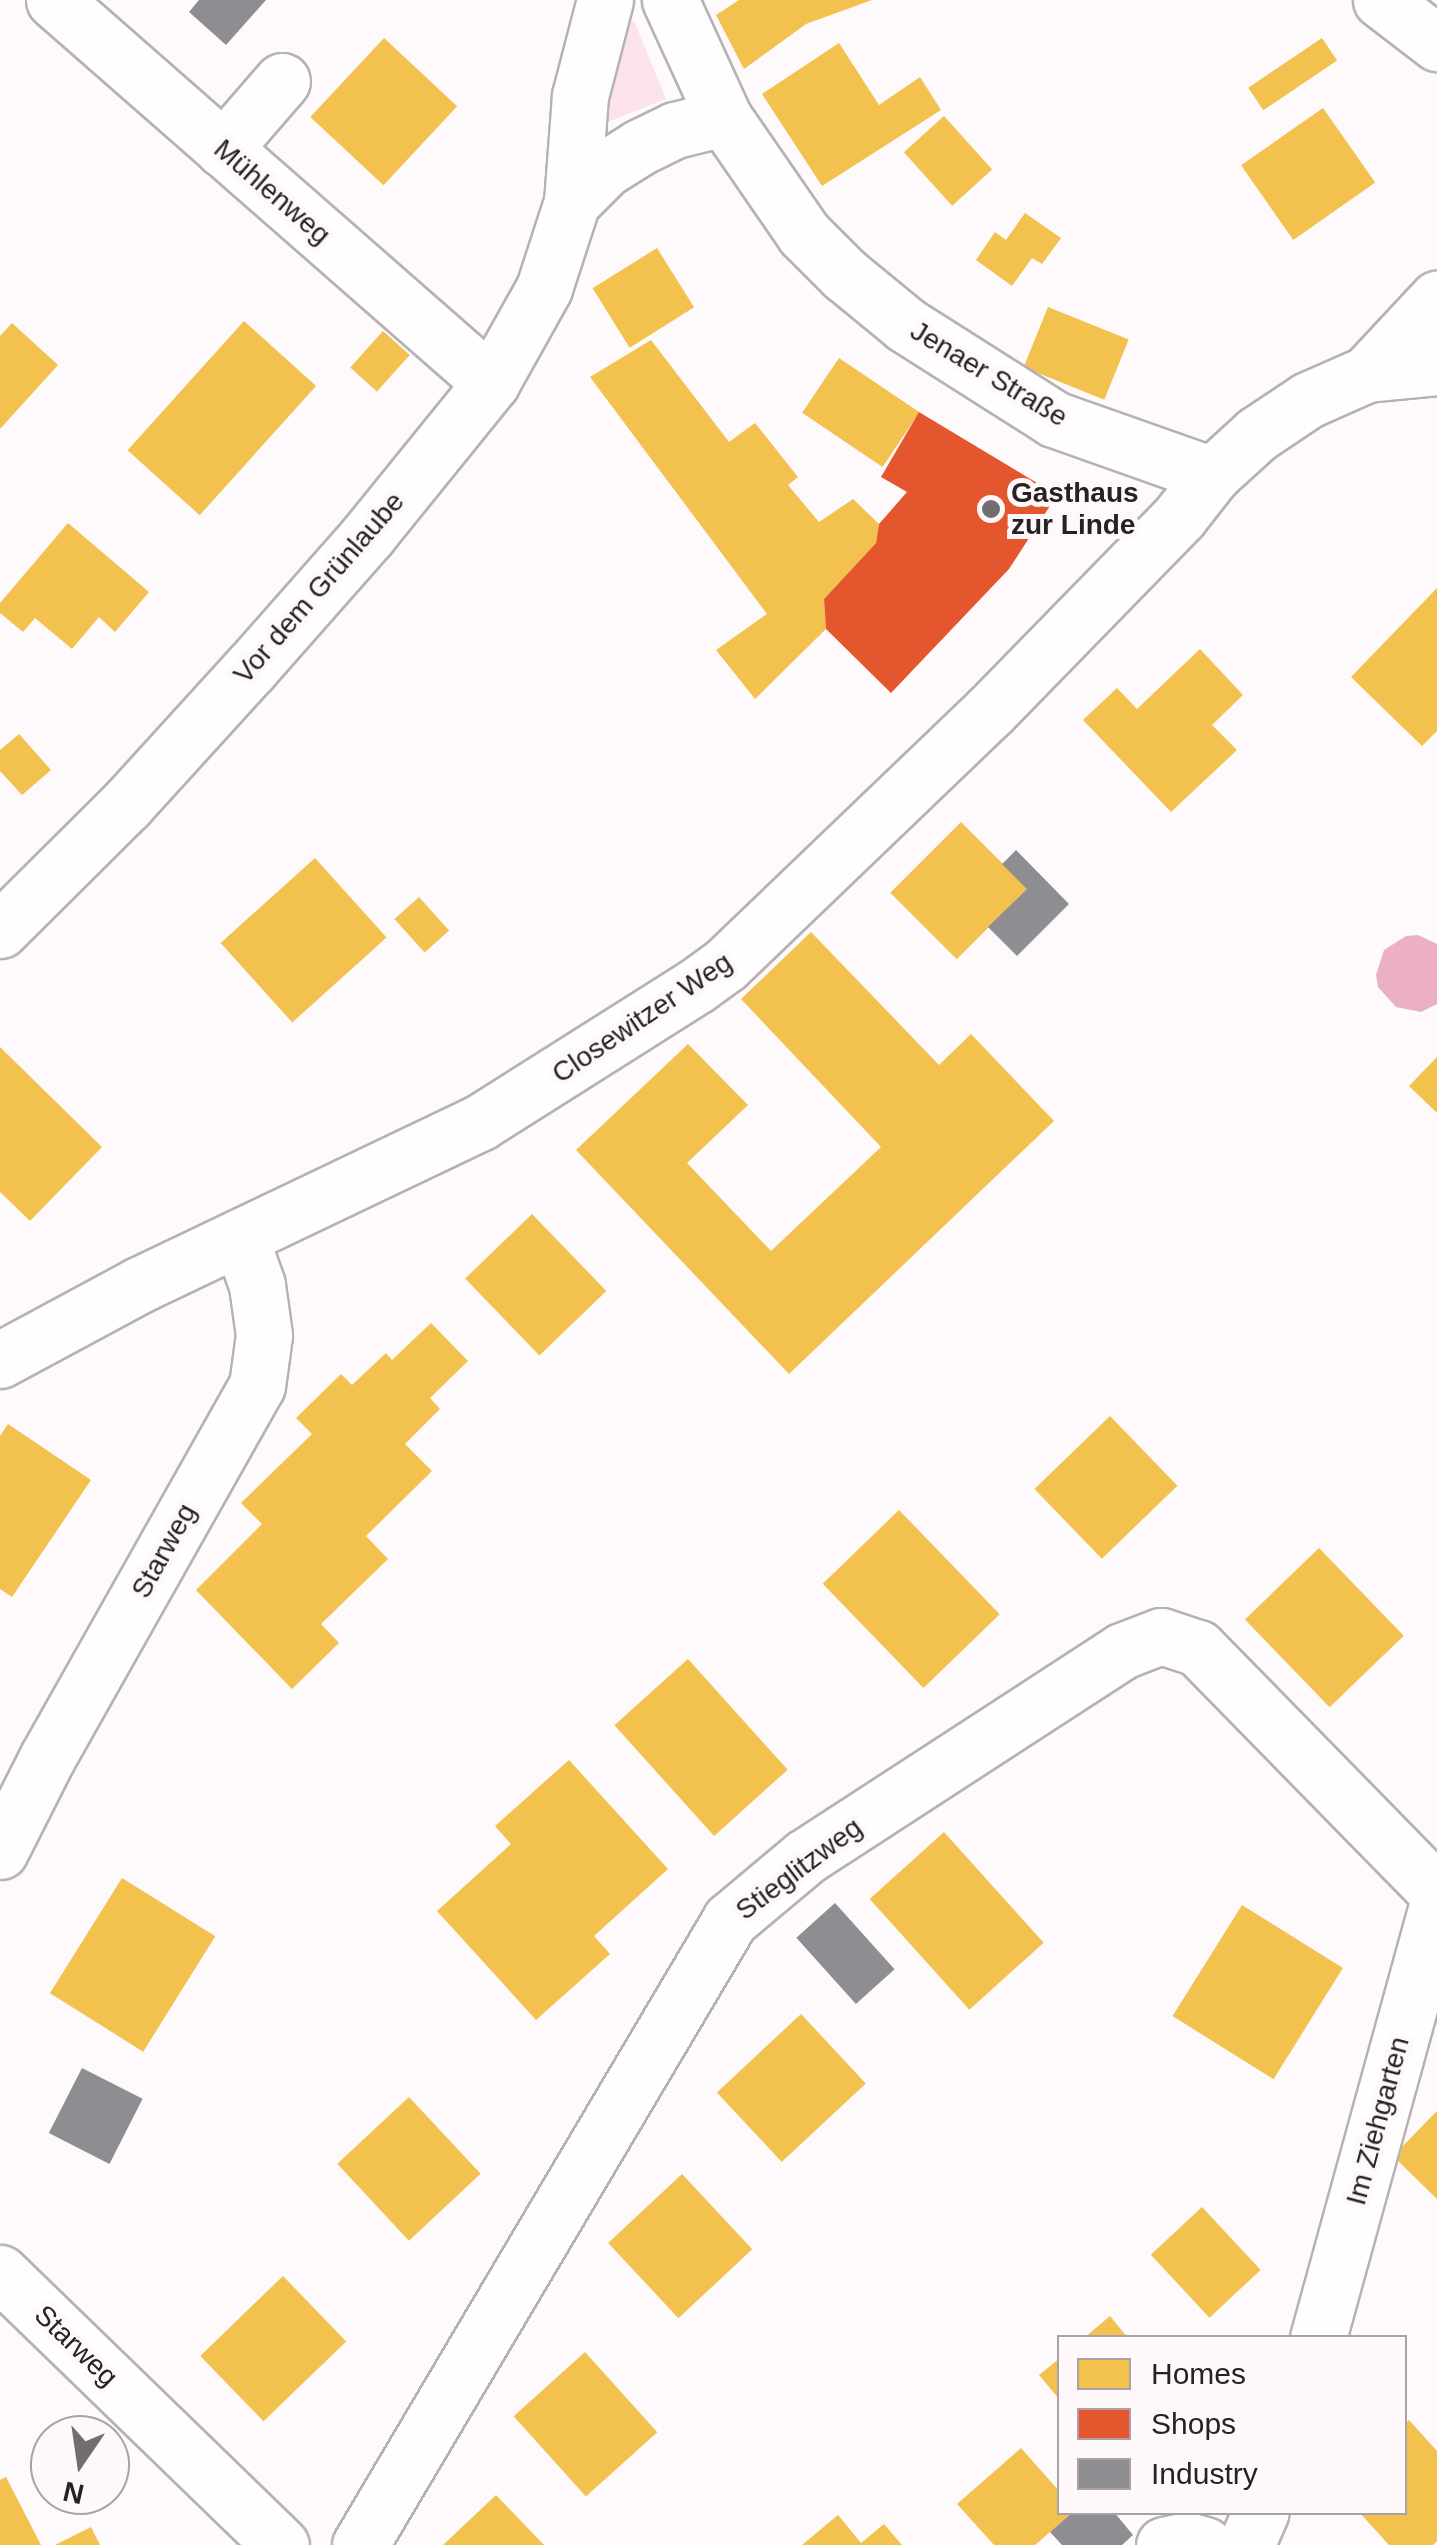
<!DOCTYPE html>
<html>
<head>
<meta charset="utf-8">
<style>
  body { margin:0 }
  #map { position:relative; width:1437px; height:2545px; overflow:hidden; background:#fef9fb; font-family:Helvetica,sans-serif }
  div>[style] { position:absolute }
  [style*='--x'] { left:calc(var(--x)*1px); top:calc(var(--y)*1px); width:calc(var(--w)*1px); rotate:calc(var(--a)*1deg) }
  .green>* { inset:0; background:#fce2e9 }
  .water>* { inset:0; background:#ecb0c3 }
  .homes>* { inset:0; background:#f2c14e; transform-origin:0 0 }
  .shops>* { inset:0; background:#e4572e }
  .industry>* { inset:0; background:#8d8d92; transform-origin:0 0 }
  .roads { filter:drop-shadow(2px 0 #b6b2b4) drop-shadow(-2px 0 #b6b2b4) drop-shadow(0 2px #b6b2b4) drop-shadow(0 -2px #b6b2b4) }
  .minor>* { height:55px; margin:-27.5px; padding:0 27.5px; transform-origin:27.5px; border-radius:27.5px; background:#fffefe }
  .dots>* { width:28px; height:28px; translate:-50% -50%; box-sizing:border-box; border:5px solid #fff8fa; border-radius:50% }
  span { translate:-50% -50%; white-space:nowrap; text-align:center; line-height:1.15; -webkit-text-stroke:10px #fff8fa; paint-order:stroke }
  .street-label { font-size:28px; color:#262223 }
  .poi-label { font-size:28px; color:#262223; font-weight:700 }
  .left { translate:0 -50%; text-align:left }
  .legend { position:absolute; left:1057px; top:2335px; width:350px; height:180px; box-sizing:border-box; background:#fff8fa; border:2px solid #a8a2a4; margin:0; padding:12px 18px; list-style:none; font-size:30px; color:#262223 }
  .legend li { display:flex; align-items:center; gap:20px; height:50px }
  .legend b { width:50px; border:2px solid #a8a2a4 }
  .north { position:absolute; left:30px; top:2415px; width:100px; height:100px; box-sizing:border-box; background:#fff8fa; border:2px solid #a8a2a4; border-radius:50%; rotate:193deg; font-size:28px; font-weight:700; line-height:40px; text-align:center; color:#262223 }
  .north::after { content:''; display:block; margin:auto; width:35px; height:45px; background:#726d6f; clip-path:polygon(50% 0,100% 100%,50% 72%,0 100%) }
</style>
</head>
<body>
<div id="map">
  <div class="green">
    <div style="clip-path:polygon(623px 21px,634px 21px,666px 99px,605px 123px,603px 97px)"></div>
  </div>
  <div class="water">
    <div style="clip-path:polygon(1418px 935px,1437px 944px,1437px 1004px,1421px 1012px,1396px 1007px,1378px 987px,1376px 975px,1384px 950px,1406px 936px)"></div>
  </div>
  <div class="homes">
    <div style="clip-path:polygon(739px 0,872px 0,806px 24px,744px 69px,716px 15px)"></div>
    <div style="left:384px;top:38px;width:100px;height:108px;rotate:43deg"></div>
    <div style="left:1322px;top:38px;width:27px;height:89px;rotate:56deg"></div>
    <div style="clip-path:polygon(839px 43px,879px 105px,920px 77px,941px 110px,822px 186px,762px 94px)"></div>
    <div style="left:1323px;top:108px;width:91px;height:100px;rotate:55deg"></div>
    <div style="left:944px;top:116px;width:72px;height:54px;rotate:48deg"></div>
    <div style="clip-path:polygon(1025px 213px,1061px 238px,1042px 264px,1032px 258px,1012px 286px,976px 260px,995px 232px,1006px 240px)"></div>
    <div style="left:657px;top:248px;width:70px;height:76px;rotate:58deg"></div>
    <div style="left:1048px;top:307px;width:87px;height:65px;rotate:22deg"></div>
    <div style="left:244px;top:321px;width:97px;height:174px;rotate:42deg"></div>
    <div style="clip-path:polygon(12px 323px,58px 365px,0 429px,0 336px)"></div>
    <div style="left:383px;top:331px;width:36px;height:49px;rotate:42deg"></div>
    <div style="clip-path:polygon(651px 340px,729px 442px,755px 423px,798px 477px,788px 485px,819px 522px,853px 499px,879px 524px,876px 543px,824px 599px,826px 629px,755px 699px,716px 650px,767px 614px,590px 377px)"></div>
    <div style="left:839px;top:358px;width:97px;height:66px;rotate:34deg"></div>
    <div style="clip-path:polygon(68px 523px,149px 592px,115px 632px,99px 617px,72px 649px,35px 618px,23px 632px,0 613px,0 603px)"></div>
    <div style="clip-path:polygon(1437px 588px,1437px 731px,1422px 746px,1351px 677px)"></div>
    <div style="clip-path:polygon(1200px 649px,1243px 695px,1212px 725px,1237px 750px,1171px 812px,1083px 720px,1117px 688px,1137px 709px)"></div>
    <div style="clip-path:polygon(19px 734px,51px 770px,22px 795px,0 771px,0 750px)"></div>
    <div style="left:961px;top:822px;width:94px;height:100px;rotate:45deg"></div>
    <div style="left:315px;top:858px;width:107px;height:127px;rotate:48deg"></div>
    <div style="left:419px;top:897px;width:45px;height:33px;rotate:48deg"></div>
    <div style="clip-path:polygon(811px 932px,939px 1065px,971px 1034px,1054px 1121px,789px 1374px,576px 1150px,688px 1044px,748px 1105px,687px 1163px,771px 1251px,881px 1147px,741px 999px)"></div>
    <div style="clip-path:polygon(0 1047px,102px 1147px,30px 1221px,0 1192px)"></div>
    <div style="clip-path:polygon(1437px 1057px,1437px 1113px,1409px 1086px)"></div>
    <div style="left:532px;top:1214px;width:107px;height:93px;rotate:46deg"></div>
    <div style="clip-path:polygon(431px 1323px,468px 1361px,430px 1398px,440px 1409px,405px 1444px,432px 1471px,366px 1536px,388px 1559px,321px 1624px,339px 1643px,292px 1689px,196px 1590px,262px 1524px,241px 1503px,312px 1434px,296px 1418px,341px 1374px,352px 1385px,386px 1353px,392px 1360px)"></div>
    <div style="left:1110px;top:1416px;width:97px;height:105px;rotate:46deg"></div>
    <div style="clip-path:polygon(8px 1424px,91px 1480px,12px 1597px,0 1589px,0 1436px)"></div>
    <div style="left:899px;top:1510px;width:145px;height:106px;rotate:46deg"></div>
    <div style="left:1319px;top:1548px;width:122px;height:103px;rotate:46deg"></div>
    <div style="left:688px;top:1659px;width:149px;height:99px;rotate:48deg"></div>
    <div style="clip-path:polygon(569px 1760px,668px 1869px,594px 1936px,610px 1954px,536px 2020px,437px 1911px,511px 1844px,495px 1826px)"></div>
    <div style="left:944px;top:1832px;width:149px;height:100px;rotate:48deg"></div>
    <div style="left:122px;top:1878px;width:110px;height:136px;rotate:32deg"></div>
    <div style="left:1242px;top:1905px;width:119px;height:131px;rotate:32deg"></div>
    <div style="left:801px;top:2014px;width:95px;height:115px;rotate:47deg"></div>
    <div style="left:409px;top:2097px;width:105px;height:98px;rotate:47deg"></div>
    <div style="clip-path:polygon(1437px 2111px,1437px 2199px,1393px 2156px)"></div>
    <div style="left:682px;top:2174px;width:103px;height:101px;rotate:47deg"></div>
    <div style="left:1202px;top:2207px;width:86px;height:70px;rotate:47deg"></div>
    <div style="left:283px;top:2276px;width:91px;height:115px;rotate:46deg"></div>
    <div style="clip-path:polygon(1110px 2316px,1128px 2338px,1084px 2338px)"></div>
    <div style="left:585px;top:2352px;width:108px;height:96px;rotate:48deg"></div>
    <div style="clip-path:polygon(1060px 2358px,1060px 2400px,1039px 2375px)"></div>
    <div style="clip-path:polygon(1409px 2420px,1437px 2451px,1437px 2541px,1433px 2545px,1389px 2545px,1359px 2512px,1404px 2512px,1404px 2424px)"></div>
    <div style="clip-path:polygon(1021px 2448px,1060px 2492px,1060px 2512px,1073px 2512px,1035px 2545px,994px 2545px,957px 2504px)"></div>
    <div style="clip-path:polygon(6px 2477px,41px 2545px,0 2545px,0 2480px)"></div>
    <div style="clip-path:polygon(496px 2495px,544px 2545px,443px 2545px)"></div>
    <div style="clip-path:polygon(838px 2515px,861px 2543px,884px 2524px,902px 2545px,802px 2545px)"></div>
    <div style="clip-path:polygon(91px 2527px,100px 2545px,55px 2545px)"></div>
  </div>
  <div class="shops">
    <div style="clip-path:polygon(919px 412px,1057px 495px,1009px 569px,891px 693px,826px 629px,824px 599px,876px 543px,879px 524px,907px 492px,881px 477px)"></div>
  </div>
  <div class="industry">
    <div style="clip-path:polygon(199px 0,266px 0,226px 45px,189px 12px)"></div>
    <div style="clip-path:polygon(1016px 850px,1069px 904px,1017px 956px,988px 927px,1027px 889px,1002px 864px)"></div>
    <div style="left:835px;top:1903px;width:89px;height:52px;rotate:48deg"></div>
    <div style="left:82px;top:2068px;width:68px;height:73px;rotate:27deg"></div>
    <div style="clip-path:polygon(1073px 2512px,1114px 2512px,1133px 2535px,1122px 2545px,1062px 2545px,1050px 2532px)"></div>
  </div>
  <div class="roads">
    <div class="minor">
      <div style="--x:54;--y:0;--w:581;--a:41.23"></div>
      <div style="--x:670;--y:0;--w:130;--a:65.4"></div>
      <div style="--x:724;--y:118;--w:141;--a:55.4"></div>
      <div style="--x:804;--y:234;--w:57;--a:45"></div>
      <div style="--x:844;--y:274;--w:80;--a:39.4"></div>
      <div style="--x:906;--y:325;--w:175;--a:32.4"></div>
      <div style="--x:1054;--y:419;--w:168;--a:19.5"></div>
      <div style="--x:1381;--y:0;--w:71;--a:37.5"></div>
      <div style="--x:223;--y:149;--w:90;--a:-49.1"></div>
      <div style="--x:572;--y:202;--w:47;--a:-45"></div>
      <div style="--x:605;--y:169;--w:41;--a:-32.2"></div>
      <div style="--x:640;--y:147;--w:39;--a:-26"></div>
      <div style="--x:675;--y:130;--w:50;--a:-13.8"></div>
      <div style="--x:1367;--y:374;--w:103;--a:-47"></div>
      <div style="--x:0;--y:930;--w:179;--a:-44.8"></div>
      <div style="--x:127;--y:804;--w:183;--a:-47.7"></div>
      <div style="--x:250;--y:669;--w:179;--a:-48.6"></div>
      <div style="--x:368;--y:535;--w:196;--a:-51"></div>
      <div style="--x:491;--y:383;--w:109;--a:-60.8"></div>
      <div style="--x:544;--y:288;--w:90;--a:-72"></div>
      <div style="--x:572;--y:202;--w:106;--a:-85.7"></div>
      <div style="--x:580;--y:96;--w:99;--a:-75.4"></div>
      <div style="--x:0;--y:1360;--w:158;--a:-28.3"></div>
      <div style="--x:139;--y:1285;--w:377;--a:-25.5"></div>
      <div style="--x:479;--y:1123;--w:257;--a:-32.3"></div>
      <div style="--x:696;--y:986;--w:37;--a:-36"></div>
      <div style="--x:726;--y:964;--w:364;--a:-43.8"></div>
      <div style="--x:989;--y:712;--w:274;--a:-45.7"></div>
      <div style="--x:1180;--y:516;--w:52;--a:-52"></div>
      <div style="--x:1212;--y:475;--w:61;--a:-42.3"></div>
      <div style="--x:1257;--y:434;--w:61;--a:-33.7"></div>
      <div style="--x:1308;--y:400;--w:64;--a:-23.8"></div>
      <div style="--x:1367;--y:374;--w:70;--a:-5.7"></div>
      <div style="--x:0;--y:1851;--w:104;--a:-63.2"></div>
      <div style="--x:47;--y:1758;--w:427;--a:-60.6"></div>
      <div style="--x:257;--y:1386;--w:51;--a:-82.2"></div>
      <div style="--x:264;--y:1335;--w:50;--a:-98"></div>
      <div style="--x:257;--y:1285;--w:51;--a:-109.5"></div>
      <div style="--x:0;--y:2273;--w:391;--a:44.1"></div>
      <div style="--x:1318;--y:2338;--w:449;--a:-74.6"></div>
      <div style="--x:360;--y:2545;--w:726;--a:-59.37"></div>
      <div style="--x:730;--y:1920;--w:98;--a:-40"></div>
      <div style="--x:805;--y:1857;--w:378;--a:-33"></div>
      <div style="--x:1122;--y:1651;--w:42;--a:-21"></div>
      <div style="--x:1161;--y:1636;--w:39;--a:18"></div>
      <div style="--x:1198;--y:1648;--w:342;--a:45.6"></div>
      <div style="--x:1164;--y:2545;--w:24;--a:-12"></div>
      <div style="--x:1187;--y:2540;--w:19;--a:16"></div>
      <div style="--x:1246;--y:2545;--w:36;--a:-66"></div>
    </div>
  </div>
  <div class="dots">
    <div style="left:991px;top:509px;background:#726d6f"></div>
  </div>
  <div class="street-label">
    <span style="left:272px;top:192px;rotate:41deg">Mühlenweg</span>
    <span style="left:989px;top:374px;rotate:31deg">Jenaer Straße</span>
    <span style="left:319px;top:588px;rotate:-49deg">Vor dem Grünlaube</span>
    <span style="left:642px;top:1018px;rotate:-34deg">Closewitzer Weg</span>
    <span style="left:164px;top:1551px;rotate:-61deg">Starweg</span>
    <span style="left:799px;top:1869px;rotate:-37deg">Stieglitzweg</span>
    <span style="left:1378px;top:2121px;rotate:-75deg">Im Ziehgarten</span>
    <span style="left:76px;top:2346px;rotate:44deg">Starweg</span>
  </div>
  <div class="poi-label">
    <span class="left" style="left:1011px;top:509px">Gasthaus<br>zur Linde</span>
  </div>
  <ul class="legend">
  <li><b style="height:28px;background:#f2c14e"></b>Homes</li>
  <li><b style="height:28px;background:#e4572e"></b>Shops</li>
  <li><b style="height:28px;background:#8d8d92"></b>Industry</li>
  </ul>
  <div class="north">N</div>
</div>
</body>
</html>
